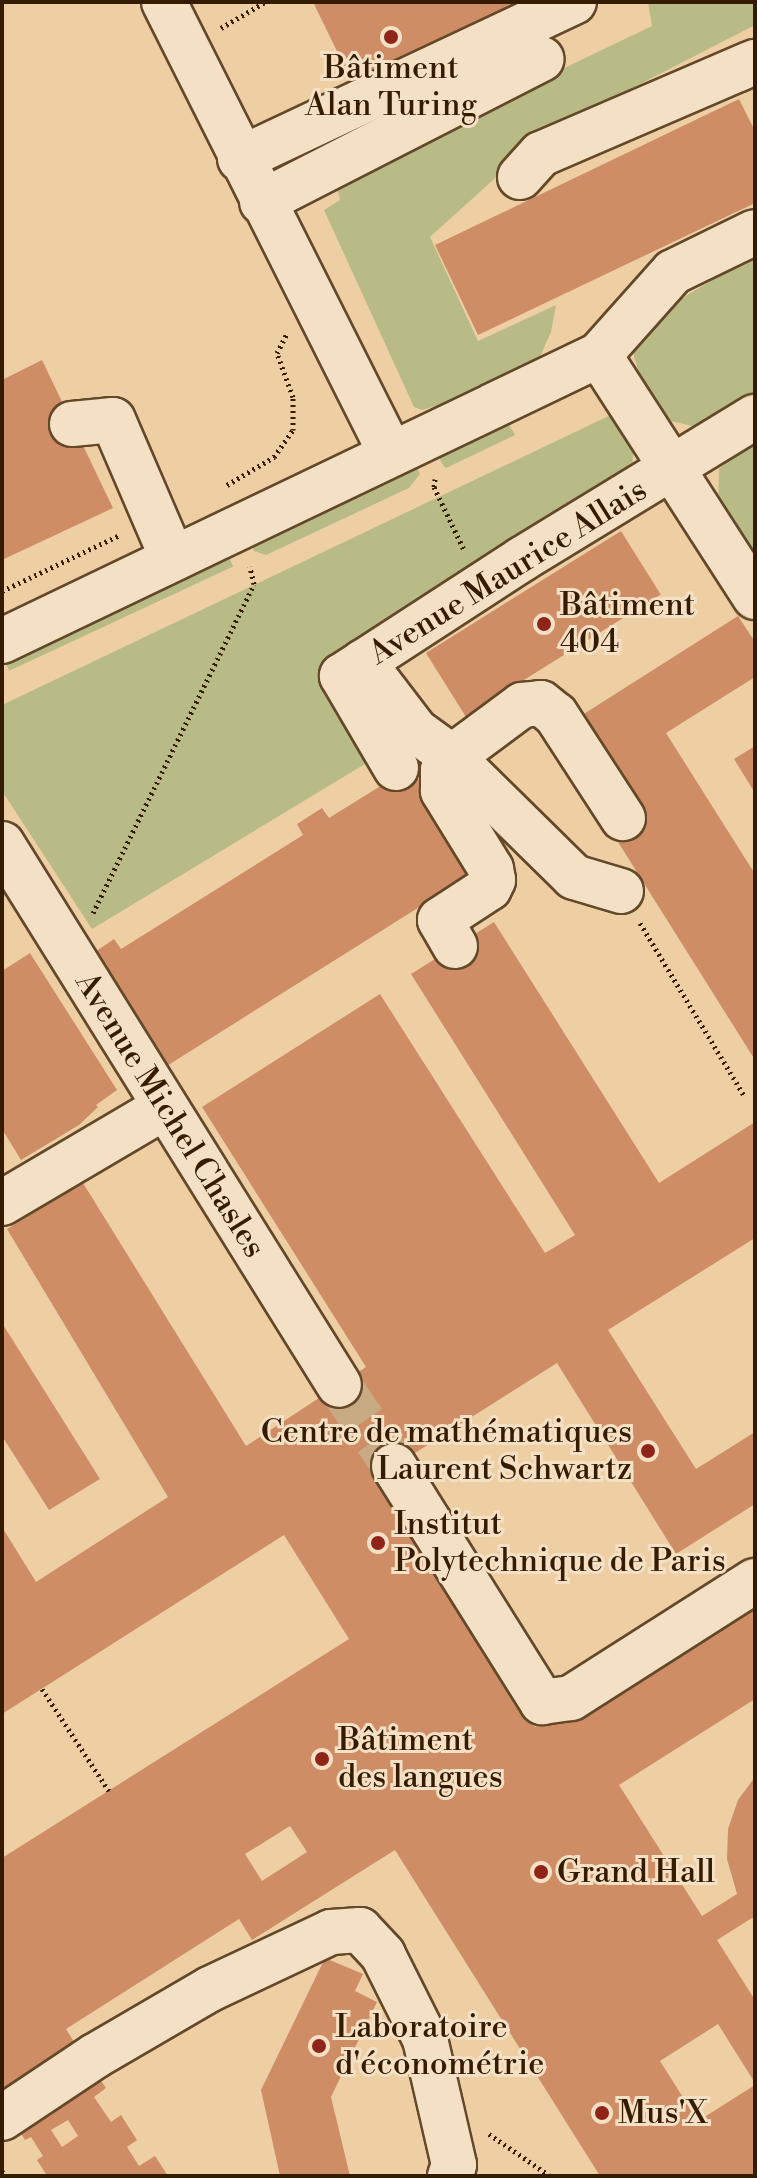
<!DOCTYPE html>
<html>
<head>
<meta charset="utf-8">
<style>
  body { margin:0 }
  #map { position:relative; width:757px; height:2178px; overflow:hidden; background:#eecfa4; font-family:"Libre Bodoni",serif }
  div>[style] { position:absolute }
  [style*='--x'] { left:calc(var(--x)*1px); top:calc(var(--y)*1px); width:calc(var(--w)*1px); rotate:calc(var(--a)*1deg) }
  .green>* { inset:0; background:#b9bb86; transform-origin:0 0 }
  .building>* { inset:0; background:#cf8d66; transform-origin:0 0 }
  .minor-tunnel>* { height:44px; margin-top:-22px; transform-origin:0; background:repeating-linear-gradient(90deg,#c9ab83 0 44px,transparent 0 66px) }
  .path>* { height:5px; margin-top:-2.5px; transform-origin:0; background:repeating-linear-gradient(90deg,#351b00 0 2px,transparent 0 6px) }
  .roads { filter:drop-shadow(2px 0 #634829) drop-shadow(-2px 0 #634829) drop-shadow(0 2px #634829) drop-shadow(0 -2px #634829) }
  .minor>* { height:44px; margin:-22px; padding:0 22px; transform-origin:22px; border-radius:22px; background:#f4e0c4 }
  .dots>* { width:22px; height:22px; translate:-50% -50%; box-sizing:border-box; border:4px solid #f4e0c4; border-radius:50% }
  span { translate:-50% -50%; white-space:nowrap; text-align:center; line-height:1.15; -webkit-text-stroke:6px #f4e0c4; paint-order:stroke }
  .poi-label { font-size:32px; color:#351b00 }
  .left { translate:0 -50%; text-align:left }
  .right { translate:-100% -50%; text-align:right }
  .street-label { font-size:32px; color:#351b00 }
  .frame { position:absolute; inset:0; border:4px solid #351b00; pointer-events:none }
</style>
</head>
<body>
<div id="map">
  <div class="green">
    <div style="clip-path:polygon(648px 2px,755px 2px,755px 25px,545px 133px,430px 237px,478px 341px,556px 305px,551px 332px,539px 359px,443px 404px,422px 410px,414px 407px,324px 210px,340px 200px,335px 178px,652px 26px)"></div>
    <div style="clip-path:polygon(755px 254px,755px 395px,700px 428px,671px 421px,644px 387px,634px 357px,633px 328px)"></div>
    <div style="clip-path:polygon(617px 412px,634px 442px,632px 468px,323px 673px,375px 758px,92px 929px,2px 791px,2px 705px)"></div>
    <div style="clip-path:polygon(505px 418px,515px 435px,446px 468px,443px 465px,436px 452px)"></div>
    <div style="clip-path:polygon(755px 440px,755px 565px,718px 508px,719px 469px)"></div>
    <div style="clip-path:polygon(414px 459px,420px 474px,409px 488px,266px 555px,254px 551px,249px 539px)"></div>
    <div style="left:226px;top:551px;width:17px;height:247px;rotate:65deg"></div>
  </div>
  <div class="building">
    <div style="clip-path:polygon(313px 2px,526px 2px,353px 84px)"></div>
    <div style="clip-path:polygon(739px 99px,755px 131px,755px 203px,478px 335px,435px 245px)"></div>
    <div style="clip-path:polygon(42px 360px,113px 508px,2px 560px,2px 380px)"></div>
    <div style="left:621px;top:531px;width:75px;height:230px;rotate:58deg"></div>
    <div style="clip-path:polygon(738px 616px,755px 642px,755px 677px,666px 733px,755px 874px,755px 1060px,618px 842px,647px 823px,579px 717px)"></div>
    <div style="clip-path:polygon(755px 746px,755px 793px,734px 759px)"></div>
    <div style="clip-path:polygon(411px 767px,475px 872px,162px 1069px,89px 956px,114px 939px,121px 949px,303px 835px,297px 824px,322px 808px,329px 818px)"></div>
    <div style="clip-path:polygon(evenodd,494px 922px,659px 1183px,755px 1122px,755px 1238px,608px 1330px,696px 1469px,755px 1432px,755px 1504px,676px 1554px,557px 1363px,377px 1477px,535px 1727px,755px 1589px,755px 1699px,619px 1785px,702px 1916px,737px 1894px,727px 1859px,728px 1829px,738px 1800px,755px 1777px,755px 1920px,752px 1918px,717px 1940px,755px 2000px,755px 2083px,718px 2024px,660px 2061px,698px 2121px,755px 2085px,755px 2176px,600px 2176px,395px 1850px,252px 1940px,239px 1919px,66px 2029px,81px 2053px,2px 2103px,2px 1858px,349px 1639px,284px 1535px,2px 1714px,2px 1527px,36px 1582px,168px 1497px,7px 1229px,83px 1183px,246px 1446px,366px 1367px,202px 1107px,380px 994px,545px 1253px,575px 1235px,411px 974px,494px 922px,290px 1826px,307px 1852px,262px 1881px,245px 1854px,290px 1826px)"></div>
    <div style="clip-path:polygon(30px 953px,117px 1090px,96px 1105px,98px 1107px,79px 1125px,21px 1160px,2px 1129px,2px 971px)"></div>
    <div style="clip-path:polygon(2px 1323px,100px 1479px,49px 1510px,2px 1436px)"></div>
    <div style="clip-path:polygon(325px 1958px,363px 1974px,355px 1991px,377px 2002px,331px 2097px,350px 2176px,280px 2176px,261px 2090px)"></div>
    <div style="clip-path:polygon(evenodd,93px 2069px,106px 2088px,94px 2097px,111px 2122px,121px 2115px,137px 2140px,127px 2147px,139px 2166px,155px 2156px,168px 2176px,47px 2176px,37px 2160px,43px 2156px,31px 2137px,25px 2140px,13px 2121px,93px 2069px,68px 2120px,78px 2136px,62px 2147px,51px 2130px,68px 2120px)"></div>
  </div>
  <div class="minor-tunnel">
    <div style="--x:339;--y:1385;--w:98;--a:55.8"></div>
  </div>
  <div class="path">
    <div style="--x:221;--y:28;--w:51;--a:-30.6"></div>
    <div style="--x:435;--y:479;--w:8;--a:97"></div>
    <div style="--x:434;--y:487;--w:70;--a:64.5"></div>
    <div style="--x:227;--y:485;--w:55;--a:-30.8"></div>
    <div style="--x:274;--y:457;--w:33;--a:-55"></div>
    <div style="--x:293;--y:430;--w:33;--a:-90"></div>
    <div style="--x:293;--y:397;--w:47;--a:-110"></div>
    <div style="--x:277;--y:353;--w:22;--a:-63"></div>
    <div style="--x:2;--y:591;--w:131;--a:-25.4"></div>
    <div style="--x:93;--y:913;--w:366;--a:-63.9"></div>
    <div style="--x:254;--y:584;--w:18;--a:-103"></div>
    <div style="--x:640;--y:923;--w:203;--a:58.9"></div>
    <div style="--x:42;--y:1689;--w:122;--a:56.7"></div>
    <div style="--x:489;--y:2134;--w:74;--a:34.5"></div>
    <div style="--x:2;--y:2171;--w:6;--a:59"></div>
  </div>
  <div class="roads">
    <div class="minor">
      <div style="--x:164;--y:2;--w:506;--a:63.33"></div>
      <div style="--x:240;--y:159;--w:369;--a:-25.2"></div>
      <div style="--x:520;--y:177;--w:31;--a:-48"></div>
      <div style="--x:541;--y:154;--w:233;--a:-23.3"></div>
      <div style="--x:262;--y:202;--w:314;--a:-27.1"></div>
      <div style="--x:599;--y:355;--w:288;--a:57.2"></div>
      <div style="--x:72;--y:424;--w:41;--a:-5.6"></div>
      <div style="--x:113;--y:420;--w:151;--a:66.7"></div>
      <div style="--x:2;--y:641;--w:662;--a:-25.6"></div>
      <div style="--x:599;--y:355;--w:111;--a:-48.3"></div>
      <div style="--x:673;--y:272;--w:91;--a:-26"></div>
      <div style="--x:363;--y:662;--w:87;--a:52.5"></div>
      <div style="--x:416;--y:731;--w:44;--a:35.8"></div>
      <div style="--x:452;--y:757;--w:171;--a:44.5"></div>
      <div style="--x:574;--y:877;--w:49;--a:16.6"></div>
      <div style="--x:396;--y:768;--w:107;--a:-120.4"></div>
      <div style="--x:342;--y:676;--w:215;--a:-33"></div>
      <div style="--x:522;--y:559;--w:273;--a:-31.4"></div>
      <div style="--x:2;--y:844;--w:637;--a:58.08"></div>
      <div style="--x:455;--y:946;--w:30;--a:-120"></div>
      <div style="--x:440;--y:920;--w:59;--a:-33.1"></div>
      <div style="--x:489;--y:888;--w:9;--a:-63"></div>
      <div style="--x:493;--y:880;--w:11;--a:-100"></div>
      <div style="--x:491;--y:869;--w:92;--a:-121.6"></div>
      <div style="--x:443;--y:791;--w:21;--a:-90"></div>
      <div style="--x:443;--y:770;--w:16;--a:-55"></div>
      <div style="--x:452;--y:757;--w:87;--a:-36.6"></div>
      <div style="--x:522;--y:705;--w:19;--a:-6"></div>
      <div style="--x:541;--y:703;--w:19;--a:39"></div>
      <div style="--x:556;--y:715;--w:123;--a:57"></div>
      <div style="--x:2;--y:1203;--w:189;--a:-30.5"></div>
      <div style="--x:394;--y:1466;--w:279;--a:57.9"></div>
      <div style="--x:542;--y:1702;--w:29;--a:-8"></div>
      <div style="--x:571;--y:1698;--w:218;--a:-32.5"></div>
      <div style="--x:2;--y:2118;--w:112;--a:-33.7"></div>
      <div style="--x:95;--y:2056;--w:133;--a:-30.2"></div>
      <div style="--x:210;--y:1989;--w:134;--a:-25.2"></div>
      <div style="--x:331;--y:1932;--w:29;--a:-4"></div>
      <div style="--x:360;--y:1930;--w:34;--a:47"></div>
      <div style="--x:383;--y:1955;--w:94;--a:63.4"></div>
      <div style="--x:425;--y:2039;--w:129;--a:77"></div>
      <div style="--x:454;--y:2165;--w:12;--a:110"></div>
    </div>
  </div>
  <div class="dots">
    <div style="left:391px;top:37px;background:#8f2418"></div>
    <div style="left:544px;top:624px;background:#8f2418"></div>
    <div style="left:648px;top:1451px;background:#8f2418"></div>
    <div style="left:378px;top:1543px;background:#8f2418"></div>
    <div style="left:322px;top:1759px;background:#8f2418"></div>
    <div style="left:541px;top:1872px;background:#8f2418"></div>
    <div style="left:319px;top:2046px;background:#8f2418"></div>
    <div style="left:602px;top:2113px;background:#8f2418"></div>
  </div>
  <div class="poi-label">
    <span style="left:391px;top:87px">Bâtiment<br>Alan Turing</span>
    <span class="left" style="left:560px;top:624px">Bâtiment<br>404</span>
    <span class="right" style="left:632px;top:1451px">Centre de mathématiques<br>Laurent Schwartz</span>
    <span class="left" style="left:394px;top:1543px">Institut<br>Polytechnique de Paris</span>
    <span class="left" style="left:338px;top:1759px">Bâtiment<br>des langues</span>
    <span class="left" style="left:557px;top:1872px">Grand Hall</span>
    <span class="left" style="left:335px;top:2046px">Laboratoire<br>d'économétrie</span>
    <span class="left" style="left:618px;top:2113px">Mus'X</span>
  </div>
  <div class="street-label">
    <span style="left:508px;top:572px;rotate:-32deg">Avenue Maurice Allais</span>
    <span style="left:170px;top:1115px;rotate:58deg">Avenue Michel Chasles</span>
  </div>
  <div class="frame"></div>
</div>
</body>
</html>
